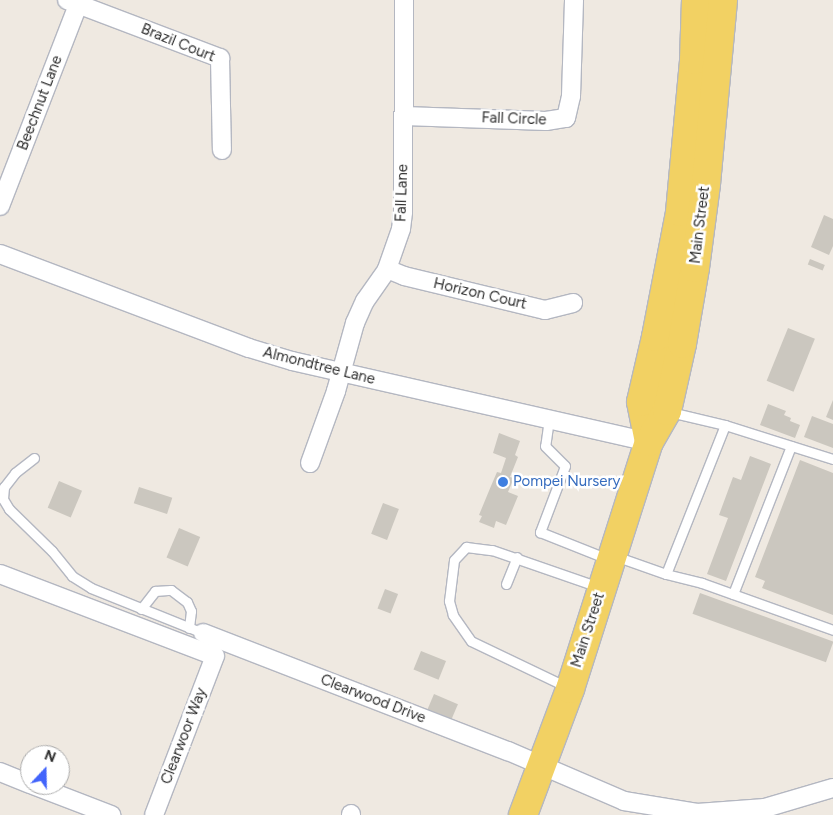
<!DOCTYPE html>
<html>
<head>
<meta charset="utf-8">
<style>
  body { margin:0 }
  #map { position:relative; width:833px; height:815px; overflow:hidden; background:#efe9e1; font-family:Figtree,sans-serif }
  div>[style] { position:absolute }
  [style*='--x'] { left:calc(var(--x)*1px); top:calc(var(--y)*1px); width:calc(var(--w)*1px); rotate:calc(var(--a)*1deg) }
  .building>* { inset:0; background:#cbc7bf; transform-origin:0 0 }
  .roads { filter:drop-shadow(1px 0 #b4b7c1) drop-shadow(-1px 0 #b4b7c1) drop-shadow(0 1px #b4b7c1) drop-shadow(0 -1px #b4b7c1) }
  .lane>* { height:9px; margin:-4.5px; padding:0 4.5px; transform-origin:4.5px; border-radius:4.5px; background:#fff }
  .street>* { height:18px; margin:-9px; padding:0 9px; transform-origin:9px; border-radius:9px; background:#fff }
  .primary>* { height:28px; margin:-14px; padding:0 14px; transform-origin:14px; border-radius:14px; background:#f2d163 }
  .dots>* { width:14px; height:14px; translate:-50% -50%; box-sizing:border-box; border:2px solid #fff; border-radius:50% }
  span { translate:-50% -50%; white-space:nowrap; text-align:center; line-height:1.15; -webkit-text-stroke:5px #fff; paint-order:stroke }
  .street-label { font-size:15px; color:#2e2e2e }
  .shop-label { font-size:15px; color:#366cbe }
  .left { translate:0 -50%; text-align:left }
  .north { position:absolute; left:20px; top:745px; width:50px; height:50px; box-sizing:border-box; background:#fff; border:1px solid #ababab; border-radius:50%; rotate:21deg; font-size:14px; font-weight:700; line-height:20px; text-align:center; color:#2e2e2e }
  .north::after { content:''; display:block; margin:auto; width:18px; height:22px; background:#4264fb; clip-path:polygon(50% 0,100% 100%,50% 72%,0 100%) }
</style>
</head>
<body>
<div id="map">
  <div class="building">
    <div style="clip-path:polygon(824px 215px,833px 219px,833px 246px,829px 255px,811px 247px)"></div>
    <div style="left:810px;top:259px;width:16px;height:6px;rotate:22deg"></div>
    <div style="left:788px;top:328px;width:29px;height:57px;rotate:22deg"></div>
    <div style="clip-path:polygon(833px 400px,833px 420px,826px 417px)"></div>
    <div style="clip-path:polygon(768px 404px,786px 411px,784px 415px,791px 418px,790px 421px,800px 425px,795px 438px,760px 425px)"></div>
    <div style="clip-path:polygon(812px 416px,833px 424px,833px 448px,804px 437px)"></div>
    <div style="clip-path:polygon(499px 433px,520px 441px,515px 455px,518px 457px,510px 477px,514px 478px,508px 492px,518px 496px,506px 525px,496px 521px,494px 528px,479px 522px,482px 516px,479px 515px,491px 486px,497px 472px,501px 473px,506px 458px,493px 453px)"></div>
    <div style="clip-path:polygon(750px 456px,771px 464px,726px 581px,707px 574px,728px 518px,719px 515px,733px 477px,741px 480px)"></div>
    <div style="clip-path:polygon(800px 460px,833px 473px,833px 615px,762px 588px,765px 581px,755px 577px)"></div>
    <div style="left:59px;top:481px;width:25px;height:29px;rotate:23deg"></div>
    <div style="left:139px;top:487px;width:35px;height:17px;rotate:18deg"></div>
    <div style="left:383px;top:503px;width:17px;height:33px;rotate:21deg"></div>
    <div style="left:179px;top:528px;width:23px;height:32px;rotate:23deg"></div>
    <div style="left:385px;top:589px;width:14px;height:21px;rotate:21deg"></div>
    <div style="left:700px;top:593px;width:142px;height:22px;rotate:20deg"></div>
    <div style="left:421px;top:651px;width:27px;height:20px;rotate:22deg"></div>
    <div style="left:434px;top:694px;width:26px;height:20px;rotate:23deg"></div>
  </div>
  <div class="roads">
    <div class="lane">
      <div style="--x:670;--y:412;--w:57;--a:13.3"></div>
      <div style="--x:725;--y:425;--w:113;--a:17.5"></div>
      <div style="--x:549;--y:419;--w:27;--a:98"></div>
      <div style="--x:545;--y:446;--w:28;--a:45"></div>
      <div style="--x:565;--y:466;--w:71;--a:110.7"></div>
      <div style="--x:540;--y:532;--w:73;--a:21.7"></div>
      <div style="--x:34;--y:458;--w:24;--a:142"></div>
      <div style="--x:15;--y:473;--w:18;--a:128"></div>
      <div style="--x:4;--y:487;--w:12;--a:95"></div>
      <div style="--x:3;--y:499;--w:12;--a:59"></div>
      <div style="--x:9;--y:509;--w:60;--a:44.3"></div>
      <div style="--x:52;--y:551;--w:32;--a:51"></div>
      <div style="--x:72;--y:576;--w:22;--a:32"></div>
      <div style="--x:91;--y:588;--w:121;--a:21.9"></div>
      <div style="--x:615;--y:556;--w:54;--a:19.4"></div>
      <div style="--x:666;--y:574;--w:37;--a:14"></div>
      <div style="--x:702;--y:583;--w:139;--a:19.7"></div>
      <div style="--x:666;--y:574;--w:160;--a:-68.4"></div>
      <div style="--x:506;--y:584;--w:29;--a:-68"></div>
      <div style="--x:733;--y:594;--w:159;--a:-68.6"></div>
      <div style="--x:141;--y:609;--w:23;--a:-52"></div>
      <div style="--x:155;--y:591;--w:16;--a:-4"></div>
      <div style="--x:171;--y:590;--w:20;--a:37"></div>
      <div style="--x:187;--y:602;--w:10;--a:66"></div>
      <div style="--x:191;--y:611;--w:17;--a:97"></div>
      <div style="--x:567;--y:687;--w:106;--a:-154.4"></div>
      <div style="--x:471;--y:641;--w:32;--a:-125"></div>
      <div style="--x:453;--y:615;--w:15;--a:-106"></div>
      <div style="--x:449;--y:601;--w:41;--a:-83"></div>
      <div style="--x:454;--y:560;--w:18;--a:-47"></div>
      <div style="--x:466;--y:547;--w:26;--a:7"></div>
      <div style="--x:492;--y:550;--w:113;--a:19.1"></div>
    </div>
    <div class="street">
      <div style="--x:67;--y:0;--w:164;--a:20.8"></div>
      <div style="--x:220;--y:58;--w:92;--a:88.8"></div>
      <div style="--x:404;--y:116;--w:142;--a:2"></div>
      <div style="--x:546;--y:121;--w:20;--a:-9"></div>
      <div style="--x:566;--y:118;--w:23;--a:-77"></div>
      <div style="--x:571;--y:96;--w:96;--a:-88.2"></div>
      <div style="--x:0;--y:206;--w:221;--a:-68.8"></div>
      <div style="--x:0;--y:254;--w:266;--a:20.7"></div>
      <div style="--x:249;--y:348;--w:45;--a:16.8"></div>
      <div style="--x:292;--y:361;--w:366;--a:12.8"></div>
      <div style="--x:387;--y:269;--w:18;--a:22"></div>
      <div style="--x:404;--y:276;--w:145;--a:13.6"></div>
      <div style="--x:545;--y:310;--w:29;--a:-14"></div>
      <div style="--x:310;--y:463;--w:77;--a:-70.1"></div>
      <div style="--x:336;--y:391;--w:71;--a:-74.4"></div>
      <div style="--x:355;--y:323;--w:24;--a:-66"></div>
      <div style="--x:365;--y:301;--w:39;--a:-55"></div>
      <div style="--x:387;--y:269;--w:42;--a:-70.7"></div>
      <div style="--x:401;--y:229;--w:17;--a:-83"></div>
      <div style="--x:403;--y:212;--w:212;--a:-89.7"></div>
      <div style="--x:0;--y:574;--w:230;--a:20.9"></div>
      <div style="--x:215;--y:656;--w:170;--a:111"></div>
      <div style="--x:203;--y:633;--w:327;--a:21.2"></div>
      <div style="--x:508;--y:751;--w:126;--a:23.3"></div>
      <div style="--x:624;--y:801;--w:74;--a:9.3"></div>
      <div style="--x:697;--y:813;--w:68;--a:-4.2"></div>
      <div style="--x:765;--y:808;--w:71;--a:-16.4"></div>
      <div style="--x:0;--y:772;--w:32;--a:22"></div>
      <div style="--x:33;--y:785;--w:84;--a:21"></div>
      <div style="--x:351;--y:814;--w:1;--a:90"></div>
    </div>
    <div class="primary">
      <div style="--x:649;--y:442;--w:41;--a:-101.3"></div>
      <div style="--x:641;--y:402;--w:67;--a:-77"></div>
      <div style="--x:656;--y:337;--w:127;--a:-79.1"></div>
      <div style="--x:680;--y:212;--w:153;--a:-84.7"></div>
      <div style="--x:694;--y:60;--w:60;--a:-88.1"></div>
      <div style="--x:523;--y:815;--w:134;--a:-69.5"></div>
      <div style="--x:570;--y:689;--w:259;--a:-72.3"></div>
      <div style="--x:649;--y:442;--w:36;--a:-60"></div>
      <div style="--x:667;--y:411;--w:69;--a:-77.4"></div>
      <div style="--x:682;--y:344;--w:77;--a:-80.3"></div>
      <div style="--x:695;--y:268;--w:85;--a:-82.5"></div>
      <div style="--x:706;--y:184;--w:185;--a:-84.7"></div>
    </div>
  </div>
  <div class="dots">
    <div style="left:503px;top:482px;background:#3f7fe0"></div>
  </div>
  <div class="street-label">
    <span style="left:178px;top:43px;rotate:22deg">Brazil Court</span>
    <span style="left:40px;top:103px;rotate:-69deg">Beechnut Lane</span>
    <span style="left:514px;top:119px;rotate:2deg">Fall Circle</span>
    <span style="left:402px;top:193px;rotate:-88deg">Fall Lane</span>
    <span style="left:700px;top:225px;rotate:-83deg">Main Street</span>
    <span style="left:480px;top:294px;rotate:13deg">Horizon Court</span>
    <span style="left:319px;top:366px;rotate:14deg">Almondtree Lane</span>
    <span style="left:588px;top:630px;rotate:-72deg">Main Street</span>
    <span style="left:373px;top:699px;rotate:21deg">Clearwood Drive</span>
    <span style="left:184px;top:736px;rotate:-69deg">Clearwoor Way</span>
  </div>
  <div class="shop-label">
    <span class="left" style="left:513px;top:482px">Pompei Nursery</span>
  </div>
  <div class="north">N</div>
</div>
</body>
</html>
